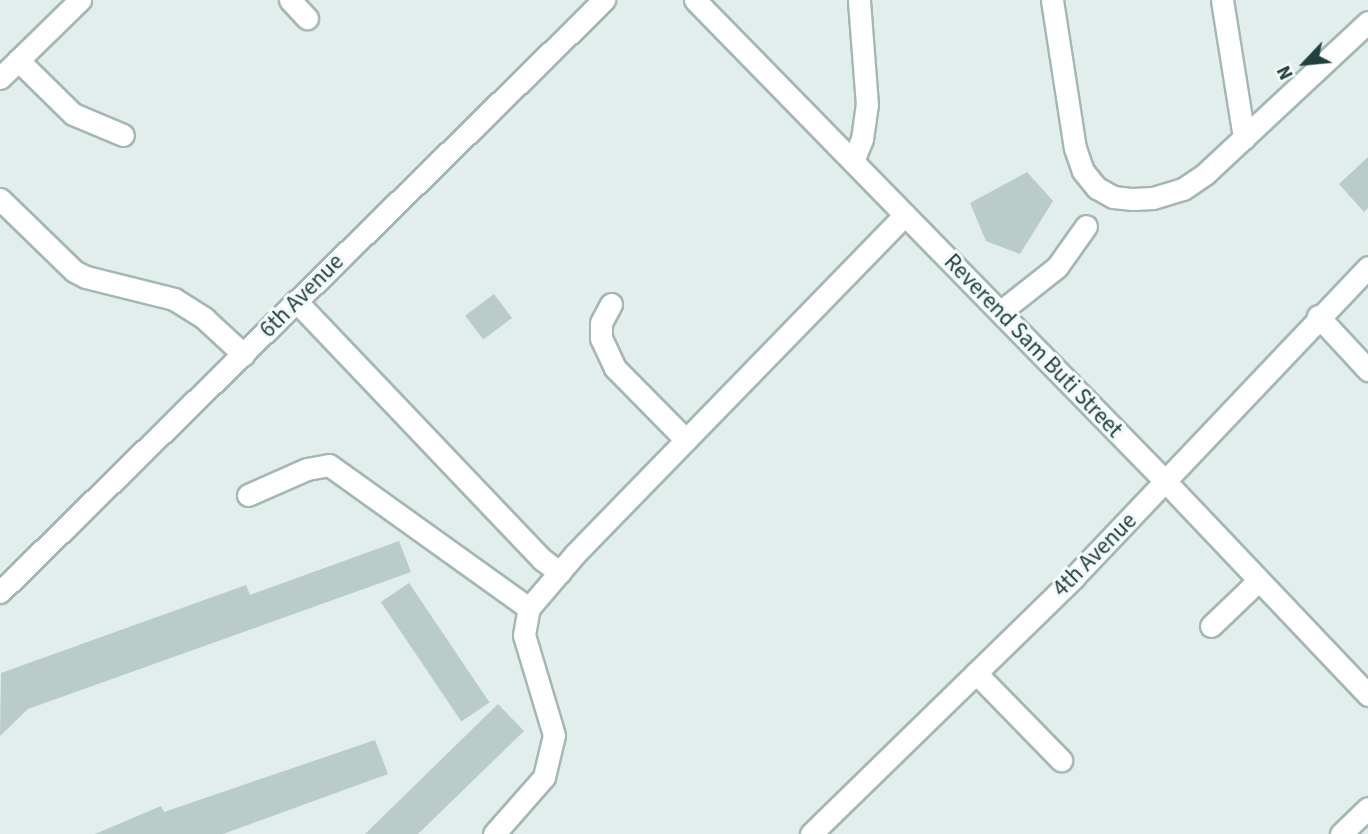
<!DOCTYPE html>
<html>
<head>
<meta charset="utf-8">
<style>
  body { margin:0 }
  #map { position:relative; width:1368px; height:834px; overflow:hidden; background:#e2eeeb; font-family:"Source Sans 3",sans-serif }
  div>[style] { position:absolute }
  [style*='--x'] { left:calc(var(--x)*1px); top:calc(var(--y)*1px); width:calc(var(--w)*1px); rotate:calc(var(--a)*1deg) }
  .building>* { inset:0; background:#baccc8; transform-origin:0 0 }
  .roads { filter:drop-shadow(2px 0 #a4b7b4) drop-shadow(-2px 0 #a4b7b4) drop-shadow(0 2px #a4b7b4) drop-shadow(0 -2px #a4b7b4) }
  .minor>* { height:21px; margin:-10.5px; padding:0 10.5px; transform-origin:10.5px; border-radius:10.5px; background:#fff }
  span { translate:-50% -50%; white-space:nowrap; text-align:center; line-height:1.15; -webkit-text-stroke:6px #f3faf8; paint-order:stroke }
  .street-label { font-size:23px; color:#1f4140 }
  .north { position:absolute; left:1270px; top:28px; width:70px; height:70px; -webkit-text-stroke:5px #f3faf8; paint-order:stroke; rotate:244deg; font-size:19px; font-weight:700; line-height:28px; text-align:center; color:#1f4140 }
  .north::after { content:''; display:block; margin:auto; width:24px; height:32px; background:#1f4140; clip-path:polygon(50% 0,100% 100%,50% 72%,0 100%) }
</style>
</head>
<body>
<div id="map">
  <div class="building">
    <div style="clip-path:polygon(1368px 157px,1368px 208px,1364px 212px,1339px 184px)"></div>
    <div style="clip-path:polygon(1027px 172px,1053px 201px,1020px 254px,986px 241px,970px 203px)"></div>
    <div style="left:494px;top:294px;width:30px;height:36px;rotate:53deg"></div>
    <div style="clip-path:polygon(399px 541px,411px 572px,28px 709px,0 736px,1px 673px,246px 585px,250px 595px)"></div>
    <div style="left:409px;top:583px;width:144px;height:34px;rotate:56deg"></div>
    <div style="clip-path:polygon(498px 704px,524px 731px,418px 834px,365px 834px)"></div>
    <div style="clip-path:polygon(375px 740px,388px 774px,223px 834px,95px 834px,161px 806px,164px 812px)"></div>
  </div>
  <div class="roads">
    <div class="minor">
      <div style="--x:290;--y:0;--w:25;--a:47"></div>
      <div style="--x:695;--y:0;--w:674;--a:45.66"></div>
      <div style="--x:1166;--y:482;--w:294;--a:46.5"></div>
      <div style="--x:1052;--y:0;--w:150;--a:81.2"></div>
      <div style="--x:1075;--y:148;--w:24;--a:71"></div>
      <div style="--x:1083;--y:171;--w:22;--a:51"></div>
      <div style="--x:1097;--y:188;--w:18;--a:29"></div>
      <div style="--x:1113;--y:197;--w:20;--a:6"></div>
      <div style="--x:1133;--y:199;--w:20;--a:-3"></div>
      <div style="--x:1153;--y:198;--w:31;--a:-17"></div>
      <div style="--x:1183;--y:189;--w:27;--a:-34"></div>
      <div style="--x:1205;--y:174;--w:223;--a:-43"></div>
      <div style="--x:1222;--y:0;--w:140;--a:80.9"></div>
      <div style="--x:18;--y:60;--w:77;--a:44.5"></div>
      <div style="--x:73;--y:114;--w:54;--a:22.8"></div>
      <div style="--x:0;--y:78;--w:112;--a:-44.3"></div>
      <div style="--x:853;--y:161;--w:24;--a:-68"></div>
      <div style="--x:862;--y:139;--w:34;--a:-82"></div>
      <div style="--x:867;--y:105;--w:105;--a:-94.4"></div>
      <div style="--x:0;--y:199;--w:103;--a:44.2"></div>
      <div style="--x:74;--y:271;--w:13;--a:27"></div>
      <div style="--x:86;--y:277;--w:91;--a:14"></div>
      <div style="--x:174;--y:299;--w:36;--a:32"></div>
      <div style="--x:204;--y:318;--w:54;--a:42.8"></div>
      <div style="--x:296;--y:301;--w:358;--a:46.4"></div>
      <div style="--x:543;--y:560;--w:21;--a:37"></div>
      <div style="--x:611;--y:304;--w:21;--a:118"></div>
      <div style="--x:601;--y:323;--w:15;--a:90"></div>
      <div style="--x:601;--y:338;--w:33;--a:65"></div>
      <div style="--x:615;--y:368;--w:101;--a:45.4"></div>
      <div style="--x:1000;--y:312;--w:73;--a:-38.3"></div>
      <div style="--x:1057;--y:267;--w:50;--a:-54.7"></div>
      <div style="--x:1318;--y:316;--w:74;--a:47.2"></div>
      <div style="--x:248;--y:495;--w:64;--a:-23.8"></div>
      <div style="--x:307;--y:469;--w:22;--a:-10"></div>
      <div style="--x:329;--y:465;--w:246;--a:35.6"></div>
      <div style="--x:0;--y:592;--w:846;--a:-44.43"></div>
      <div style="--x:1211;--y:626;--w:65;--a:-43.8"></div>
      <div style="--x:976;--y:673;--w:122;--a:45.7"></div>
      <div style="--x:494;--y:834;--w:76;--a:-48.7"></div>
      <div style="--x:544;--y:777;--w:43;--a:-76.6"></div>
      <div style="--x:554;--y:735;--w:104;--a:-106.7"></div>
      <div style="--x:524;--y:635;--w:27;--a:-80"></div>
      <div style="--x:529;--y:608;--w:71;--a:-49.6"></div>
      <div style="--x:575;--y:554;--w:473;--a:-45.8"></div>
      <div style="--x:811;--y:834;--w:368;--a:-44.3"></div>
      <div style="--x:1074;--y:577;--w:427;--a:-46.5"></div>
      <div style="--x:1341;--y:834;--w:37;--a:-44"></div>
    </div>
  </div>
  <div class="street-label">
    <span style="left:302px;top:296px;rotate:-45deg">6th Avenue</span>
    <span style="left:1033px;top:346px;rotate:46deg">Reverend Sam Buti Street</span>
    <span style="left:1095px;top:555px;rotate:-45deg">4th Avenue</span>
  </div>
  <div class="north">N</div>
</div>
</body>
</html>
